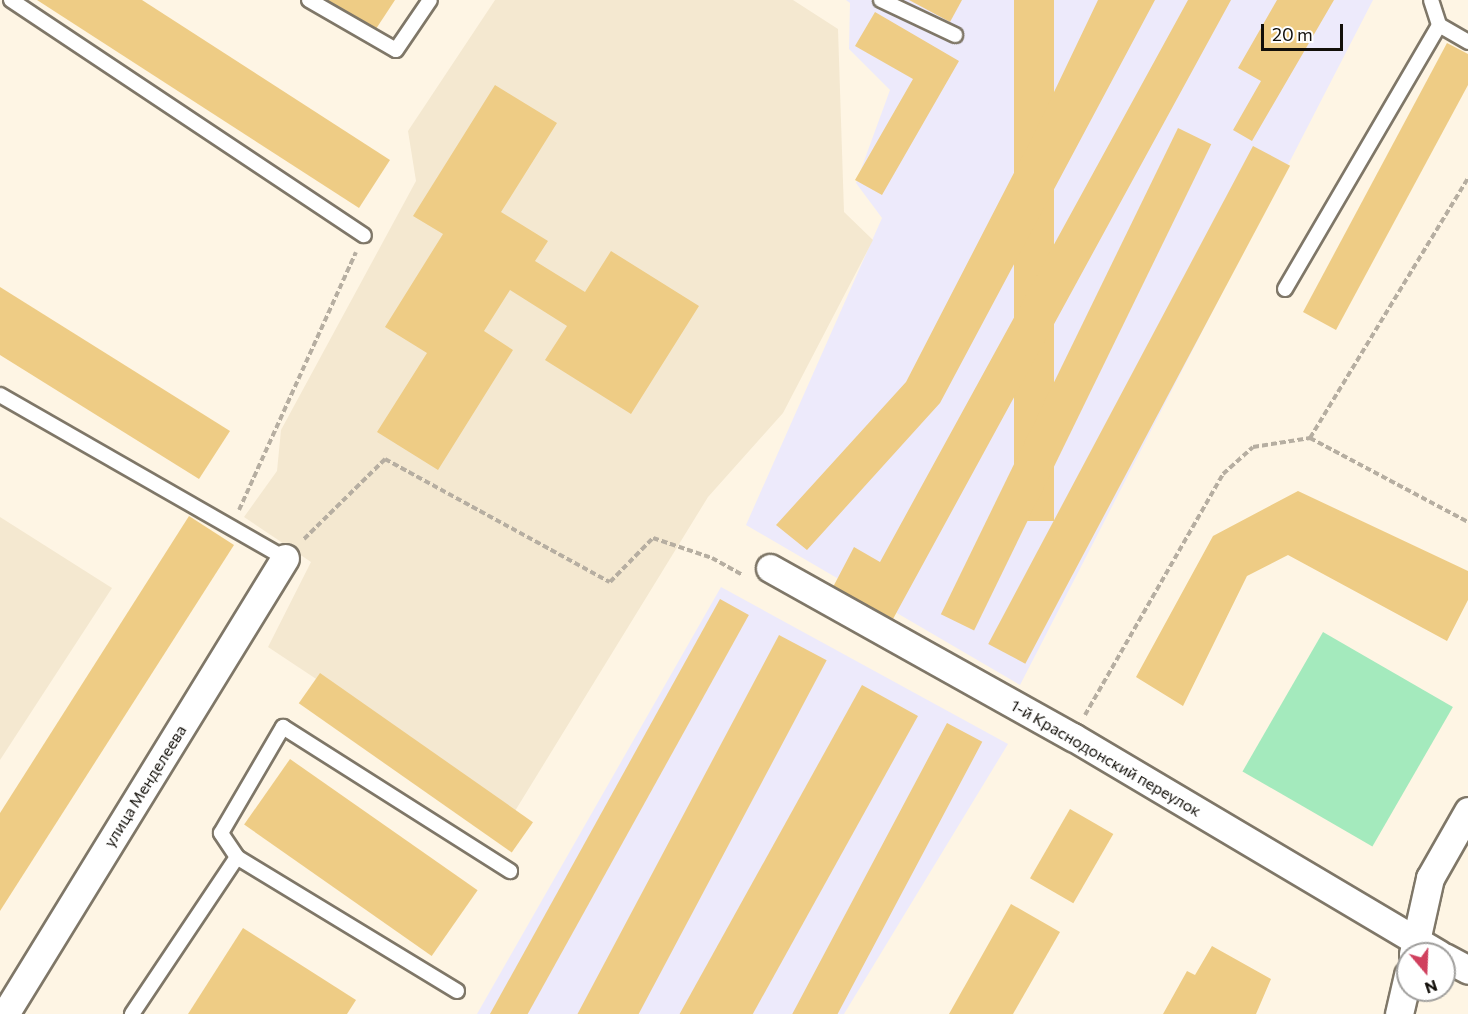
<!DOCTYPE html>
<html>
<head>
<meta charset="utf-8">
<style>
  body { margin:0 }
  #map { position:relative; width:1468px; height:1014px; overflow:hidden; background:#fef5e4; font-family:Commissioner,sans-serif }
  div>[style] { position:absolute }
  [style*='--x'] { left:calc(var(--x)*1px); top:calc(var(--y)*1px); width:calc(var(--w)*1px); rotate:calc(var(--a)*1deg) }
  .industrial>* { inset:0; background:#edeafb }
  .built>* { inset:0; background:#f4e8d0 }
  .green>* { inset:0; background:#a4eabd; transform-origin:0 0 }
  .building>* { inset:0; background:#eecc85; transform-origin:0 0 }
  .path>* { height:4px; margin-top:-2px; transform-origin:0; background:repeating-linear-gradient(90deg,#b6aea1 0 6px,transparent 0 9px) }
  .roads { filter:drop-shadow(2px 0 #7f7768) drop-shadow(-2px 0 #7f7768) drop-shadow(0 2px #7f7768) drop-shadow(0 -2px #7f7768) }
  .lane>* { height:14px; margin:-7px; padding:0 7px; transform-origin:7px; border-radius:7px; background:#fff }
  .street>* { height:27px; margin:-13.5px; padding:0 13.5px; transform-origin:13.5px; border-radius:13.5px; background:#fff }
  span { translate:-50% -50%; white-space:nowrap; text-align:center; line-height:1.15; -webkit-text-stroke:5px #fff; paint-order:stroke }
  .street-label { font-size:16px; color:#120f09 }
  .north { position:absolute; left:1396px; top:942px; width:60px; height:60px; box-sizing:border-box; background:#fff; border:2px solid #a09f9d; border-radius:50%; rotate:161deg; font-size:16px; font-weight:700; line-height:24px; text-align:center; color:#120f09 }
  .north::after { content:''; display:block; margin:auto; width:21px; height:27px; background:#d0405e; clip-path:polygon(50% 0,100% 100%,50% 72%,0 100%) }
  .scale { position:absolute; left:1261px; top:24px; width:82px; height:27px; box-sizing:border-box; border:3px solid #120f09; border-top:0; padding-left:8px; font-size:18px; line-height:21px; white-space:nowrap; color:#120f09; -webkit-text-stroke:4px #fff; paint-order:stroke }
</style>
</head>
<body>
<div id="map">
  <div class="industrial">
    <div style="clip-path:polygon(846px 0,1373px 0,1020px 685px,746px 525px,882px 218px,856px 183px,890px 90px,849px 49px,850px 3px)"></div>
    <div style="clip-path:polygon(721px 587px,1008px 744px,844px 1014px,477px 1014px)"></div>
  </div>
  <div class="built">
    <div style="clip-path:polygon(495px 0,793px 0,838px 29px,844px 212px,873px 240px,783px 413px,708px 497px,515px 811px,268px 647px,311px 562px,244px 517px,277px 471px,281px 430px,416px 181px,408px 131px)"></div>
    <div style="clip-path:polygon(0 517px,112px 588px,0 760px)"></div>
  </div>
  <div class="green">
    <div style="left:1323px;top:632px;width:150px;height:161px;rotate:30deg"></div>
  </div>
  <div class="building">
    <div style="clip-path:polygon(37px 0,142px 0,390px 160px,359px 208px)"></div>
    <div style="clip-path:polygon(327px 0,395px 0,370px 38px,323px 7px)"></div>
    <div style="clip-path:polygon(909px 0,962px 0,950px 22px)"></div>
    <div style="left:1014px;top:0;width:40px;height:521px"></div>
    <div style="clip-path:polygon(1098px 0,1155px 0,940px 403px,807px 550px,776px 525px,906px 382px,1033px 136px)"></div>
    <div style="clip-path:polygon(1188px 0,1231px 0,893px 619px,833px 587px,854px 547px,880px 562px)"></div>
    <div style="clip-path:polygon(1277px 0,1334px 0,1252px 141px,1233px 130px,1261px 81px,1238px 68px)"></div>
    <div style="clip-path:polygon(875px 12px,959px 61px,882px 195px,855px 180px,913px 79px,855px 46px)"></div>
    <div style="clip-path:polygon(1447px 43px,1468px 54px,1468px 85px,1336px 330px,1303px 312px)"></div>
    <div style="clip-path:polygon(495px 85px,557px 123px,501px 212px,548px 241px,535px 261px,585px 292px,611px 251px,699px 306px,631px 414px,545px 360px,567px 326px,510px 290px,484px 331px,513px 350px,438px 470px,377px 432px,427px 353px,385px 327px,443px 234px,413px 216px)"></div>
    <div style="left:1178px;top:128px;width:37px;height:541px;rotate:26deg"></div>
    <div style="left:1253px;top:146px;width:42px;height:564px;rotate:28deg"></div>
    <div style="clip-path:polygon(0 287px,230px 431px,199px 479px,0 355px)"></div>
    <div style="clip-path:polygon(1298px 491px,1468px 571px,1468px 600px,1447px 641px,1288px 555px,1247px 576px,1183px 706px,1136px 677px,1213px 536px)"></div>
    <div style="clip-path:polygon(189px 516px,234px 545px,0 911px,0 813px)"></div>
    <div style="left:720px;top:599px;width:33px;height:477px;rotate:29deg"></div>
    <div style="left:779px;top:635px;width:54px;height:432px;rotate:28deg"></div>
    <div style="left:320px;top:673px;width:260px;height:37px;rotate:35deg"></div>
    <div style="left:862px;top:685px;width:64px;height:376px;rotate:29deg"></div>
    <div style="left:947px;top:723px;width:40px;height:332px;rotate:28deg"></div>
    <div style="left:290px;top:759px;width:229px;height:80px;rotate:35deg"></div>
    <div style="left:1070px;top:809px;width:50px;height:80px;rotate:30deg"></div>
    <div style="clip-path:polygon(1011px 904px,1060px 932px,1013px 1014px,949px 1014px)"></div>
    <div style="clip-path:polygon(243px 928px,356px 1000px,347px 1014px,188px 1014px)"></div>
    <div style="clip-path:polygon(1212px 946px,1271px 979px,1256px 1014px,1163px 1014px,1187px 971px,1195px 975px)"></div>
  </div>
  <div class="path">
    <div style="--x:1310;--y:438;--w:304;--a:-58.7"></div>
    <div style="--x:239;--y:510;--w:283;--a:-65.6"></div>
    <div style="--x:304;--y:539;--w:114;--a:-44.6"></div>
    <div style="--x:385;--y:459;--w:256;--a:28.7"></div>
    <div style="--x:610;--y:582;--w:62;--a:-45.7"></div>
    <div style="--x:653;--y:538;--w:62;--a:18.7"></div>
    <div style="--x:712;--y:558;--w:35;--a:29"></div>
    <div style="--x:1085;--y:715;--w:278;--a:-60.2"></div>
    <div style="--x:1223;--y:474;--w:40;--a:-42"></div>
    <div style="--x:1253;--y:447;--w:58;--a:-9"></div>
    <div style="--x:1310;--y:438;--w:179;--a:28"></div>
  </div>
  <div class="roads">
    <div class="lane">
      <div style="--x:11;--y:0;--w:424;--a:33.7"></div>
      <div style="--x:309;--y:0;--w:100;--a:29.9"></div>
      <div style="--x:396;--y:50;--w:60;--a:-55.8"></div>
      <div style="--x:881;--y:0;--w:82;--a:25.3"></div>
      <div style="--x:1431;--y:0;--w:26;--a:72"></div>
      <div style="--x:1439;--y:25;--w:34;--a:30"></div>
      <div style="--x:1285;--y:289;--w:306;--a:-59.7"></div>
      <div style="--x:0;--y:395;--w:328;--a:29.8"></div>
      <div style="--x:457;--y:991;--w:258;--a:-148.7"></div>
      <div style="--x:237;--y:857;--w:29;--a:-124"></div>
      <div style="--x:221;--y:833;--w:123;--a:-59.7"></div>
      <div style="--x:283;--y:727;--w:269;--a:32.4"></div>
      <div style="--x:132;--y:1014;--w:189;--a:-56.2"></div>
    </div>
    <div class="street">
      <div style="--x:770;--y:568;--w:347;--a:29.2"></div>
      <div style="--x:1073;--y:737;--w:425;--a:30.7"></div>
      <div style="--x:1413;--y:954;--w:78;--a:-77.4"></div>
      <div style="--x:1430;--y:878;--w:77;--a:-60.4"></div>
      <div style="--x:1444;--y:957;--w:27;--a:28"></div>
      <div style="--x:5;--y:1014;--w:535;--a:-58.45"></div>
      <div style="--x:1399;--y:1014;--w:40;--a:-77"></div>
    </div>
  </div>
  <div class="street-label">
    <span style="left:1106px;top:758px;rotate:30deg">1-й Краснодонский переулок</span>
    <span style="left:145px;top:786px;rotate:-58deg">улица Менделеева</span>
  </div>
  <div class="north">N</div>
  <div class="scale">20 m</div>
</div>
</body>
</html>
